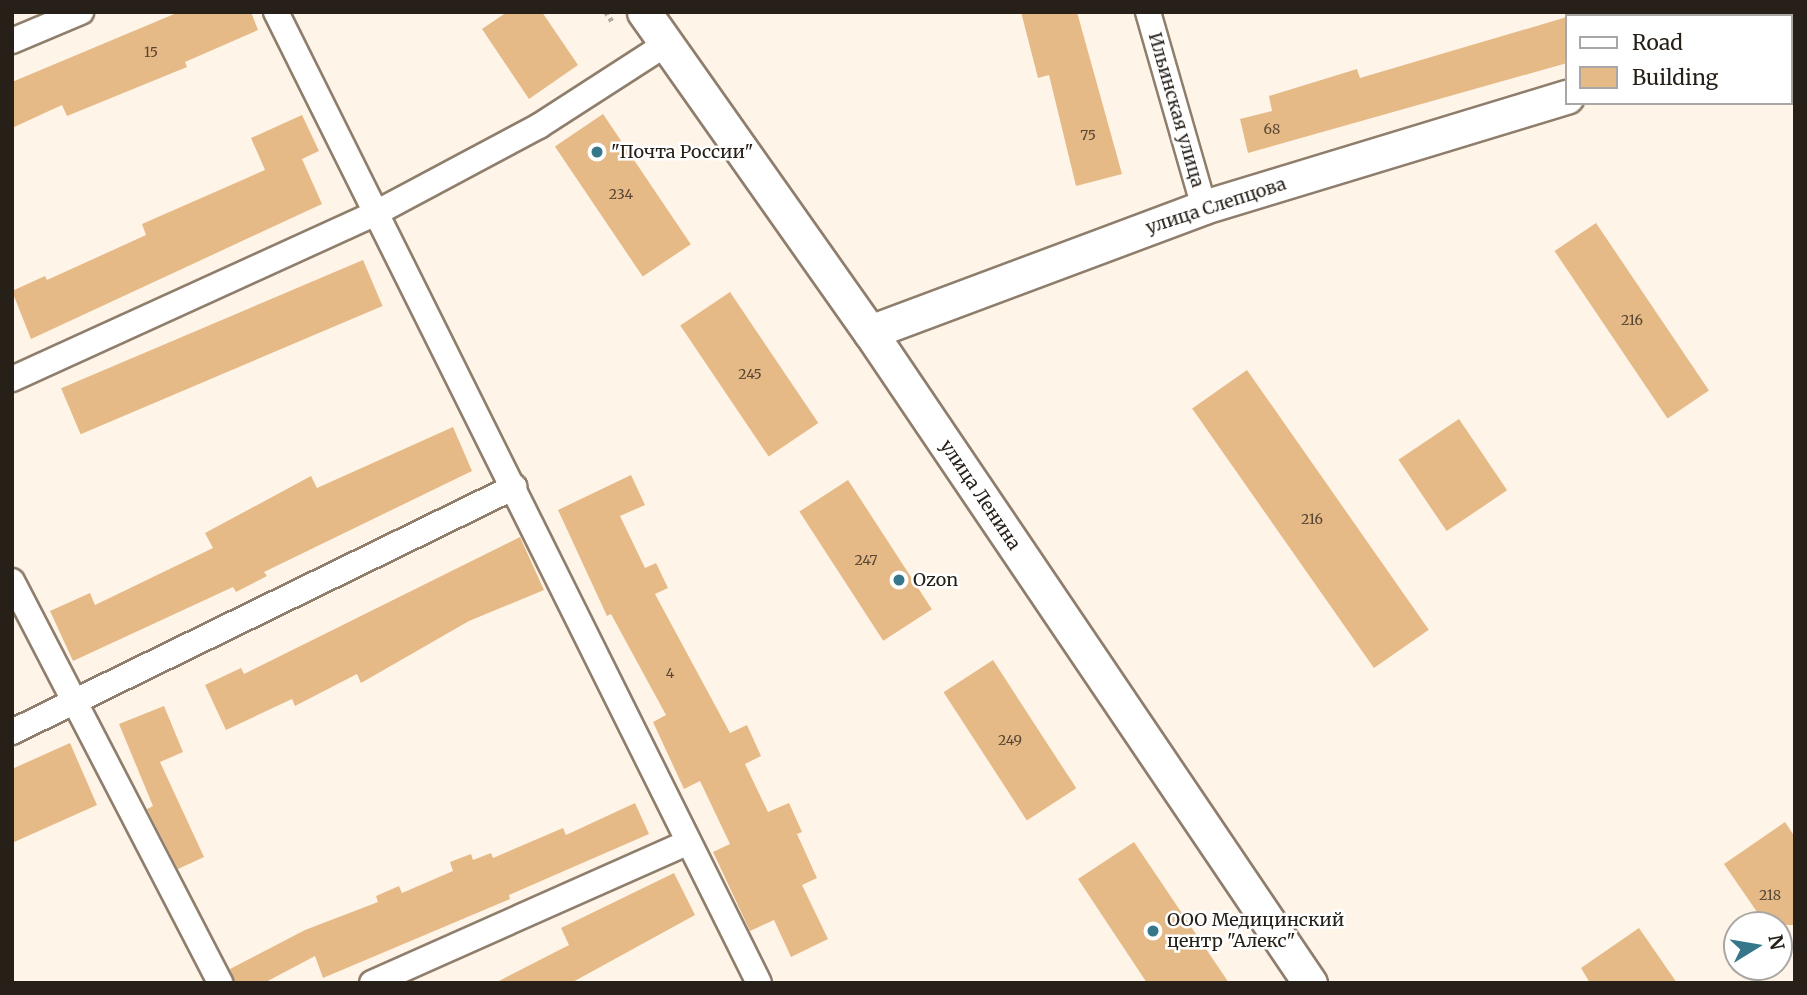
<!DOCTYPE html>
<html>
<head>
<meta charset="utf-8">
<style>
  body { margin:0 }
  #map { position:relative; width:1807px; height:995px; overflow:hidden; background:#fff4e8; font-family:Merriweather,serif }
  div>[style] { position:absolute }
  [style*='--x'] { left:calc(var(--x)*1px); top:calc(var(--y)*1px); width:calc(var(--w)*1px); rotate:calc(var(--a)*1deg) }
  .building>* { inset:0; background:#e6ba87; transform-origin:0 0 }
  .path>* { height:4.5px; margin-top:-2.25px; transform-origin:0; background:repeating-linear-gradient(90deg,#b6ada2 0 3.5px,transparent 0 7px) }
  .roads { filter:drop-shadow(2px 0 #8f7e6c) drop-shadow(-2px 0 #8f7e6c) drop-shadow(0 2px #8f7e6c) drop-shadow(0 -2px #8f7e6c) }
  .street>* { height:24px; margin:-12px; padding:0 12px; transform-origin:12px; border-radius:12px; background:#fff }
  .secondary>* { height:33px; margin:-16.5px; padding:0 16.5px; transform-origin:16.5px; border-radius:16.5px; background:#fff }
  .dots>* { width:19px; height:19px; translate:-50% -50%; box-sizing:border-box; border:4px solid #fff; border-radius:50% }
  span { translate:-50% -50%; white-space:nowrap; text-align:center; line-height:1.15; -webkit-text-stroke:5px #fff; paint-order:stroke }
  .number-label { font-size:14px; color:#574634 }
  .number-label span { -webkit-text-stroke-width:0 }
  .street-label { font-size:18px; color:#272019 }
  .poi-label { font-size:18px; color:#272019 }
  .left { translate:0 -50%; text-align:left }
  .frame { position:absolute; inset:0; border:14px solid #272019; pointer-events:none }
  .legend { position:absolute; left:1565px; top:14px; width:228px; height:91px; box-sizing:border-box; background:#fff; border:2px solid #a9a6a3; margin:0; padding:9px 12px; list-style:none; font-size:21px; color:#272019 }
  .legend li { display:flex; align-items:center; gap:14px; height:35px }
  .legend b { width:35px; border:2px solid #a9a6a3 }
  .north { position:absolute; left:1723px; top:911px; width:70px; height:70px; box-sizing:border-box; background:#fff; border:2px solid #a9a6a3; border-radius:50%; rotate:79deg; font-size:19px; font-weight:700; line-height:28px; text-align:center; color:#272019 }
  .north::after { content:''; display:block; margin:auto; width:24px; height:32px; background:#36778a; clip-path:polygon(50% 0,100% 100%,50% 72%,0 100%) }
</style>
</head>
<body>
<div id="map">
  <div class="building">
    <div style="clip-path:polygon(179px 12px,251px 12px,258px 30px,185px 62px,187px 67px,67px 116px,62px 105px,12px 128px,12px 82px)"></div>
    <div style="clip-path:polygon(507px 12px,542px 12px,578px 65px,529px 99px,482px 29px)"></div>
    <div style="clip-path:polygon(1021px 12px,1077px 12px,1122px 174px,1076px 186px,1049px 75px,1038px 78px)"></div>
    <div style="clip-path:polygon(1567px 17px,1567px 63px,1248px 153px,1240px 119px,1272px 111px,1269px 96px,1357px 69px,1360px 78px)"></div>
    <div style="left:603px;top:114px;width:157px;height:58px;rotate:56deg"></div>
    <div style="clip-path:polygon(302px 115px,319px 151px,302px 159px,322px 204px,31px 339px,12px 291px,45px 276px,47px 280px,146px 235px,142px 224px,265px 170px,251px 138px)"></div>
    <div style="left:1596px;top:223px;width:202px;height:50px;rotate:56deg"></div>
    <div style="left:363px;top:260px;width:50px;height:328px;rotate:67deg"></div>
    <div style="left:730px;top:292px;width:158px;height:60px;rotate:56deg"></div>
    <div style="left:1247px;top:370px;width:317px;height:67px;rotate:55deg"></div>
    <div style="left:1459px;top:419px;width:86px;height:73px;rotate:56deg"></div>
    <div style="clip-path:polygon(453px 427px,472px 471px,264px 572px,267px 576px,236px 592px,233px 587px,73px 661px,50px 611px,90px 593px,95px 605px,213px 548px,205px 533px,311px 476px,317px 488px)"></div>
    <div style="clip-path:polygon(631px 475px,645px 505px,620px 516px,645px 568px,656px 563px,668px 588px,655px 594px,730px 733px,747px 725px,761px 756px,745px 764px,768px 812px,789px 803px,802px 832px,797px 834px,817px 878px,802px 885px,828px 939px,791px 957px,774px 920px,750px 931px,713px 852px,730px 844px,700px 781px,684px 789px,653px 722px,666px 715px,611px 614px,607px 616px,558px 510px)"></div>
    <div style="left:848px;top:480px;width:154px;height:58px;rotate:57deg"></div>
    <div style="clip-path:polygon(520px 537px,544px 590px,469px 621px,361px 683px,357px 674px,295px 706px,292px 699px,226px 730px,205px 685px,241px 668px,244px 674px)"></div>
    <div style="left:993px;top:660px;width:153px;height:59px;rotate:57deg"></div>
    <div style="clip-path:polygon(164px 706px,183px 752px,160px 762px,204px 857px,178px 869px,147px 809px,153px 806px,119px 724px)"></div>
    <div style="clip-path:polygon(70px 743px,97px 805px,12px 843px,12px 769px)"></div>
    <div style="clip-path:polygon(635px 803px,649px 834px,509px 895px,510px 899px,323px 978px,315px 956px,264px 983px,235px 983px,230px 969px,305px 930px,378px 902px,376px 896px,399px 886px,402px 893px,453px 871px,450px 862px,471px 854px,473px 860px,491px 853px,493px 858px,563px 828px,566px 835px)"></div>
    <div style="clip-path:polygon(1785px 822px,1795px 837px,1795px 925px,1766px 925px,1724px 864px)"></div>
    <div style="clip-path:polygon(1134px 842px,1229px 983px,1147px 983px,1078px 879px)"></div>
    <div style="clip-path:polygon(674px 873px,695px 915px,571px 983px,495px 983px,569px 945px,561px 928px)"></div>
    <div style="clip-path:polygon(1639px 928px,1677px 983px,1590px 983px,1581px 968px)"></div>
  </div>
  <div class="path">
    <div style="--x:606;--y:12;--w:11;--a:56"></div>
  </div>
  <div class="roads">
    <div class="street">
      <div style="--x:276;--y:12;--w:1084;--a:63.55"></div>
      <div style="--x:1148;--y:12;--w:203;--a:74"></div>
      <div style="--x:12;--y:41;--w:75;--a:-22.8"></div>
      <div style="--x:12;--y:379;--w:400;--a:-24.5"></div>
      <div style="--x:376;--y:213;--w:185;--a:-28.1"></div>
      <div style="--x:539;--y:126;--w:151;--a:-32.8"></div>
      <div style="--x:12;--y:581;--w:453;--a:62.6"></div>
      <div style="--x:12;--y:732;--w:559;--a:-26.01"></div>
      <div style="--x:372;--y:983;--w:345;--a:-24"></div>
    </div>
    <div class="secondary">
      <div style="--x:644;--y:12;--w:392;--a:54.8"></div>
      <div style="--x:870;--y:332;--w:786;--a:55.95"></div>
      <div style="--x:1791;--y:30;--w:4;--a:-14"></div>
      <div style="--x:870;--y:332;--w:357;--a:-20.5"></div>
      <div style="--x:1204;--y:207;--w:379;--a:-16.9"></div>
    </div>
  </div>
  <div class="dots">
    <div style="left:597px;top:152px;background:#36778a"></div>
    <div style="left:899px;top:580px;background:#36778a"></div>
    <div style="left:1153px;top:931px;background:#36778a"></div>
  </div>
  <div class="number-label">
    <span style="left:151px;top:52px">15</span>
    <span style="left:1272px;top:129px">68</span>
    <span style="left:1088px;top:135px">75</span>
    <span style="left:621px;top:194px">234</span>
    <span style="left:1632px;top:320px">216</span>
    <span style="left:750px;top:374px">245</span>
    <span style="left:1312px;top:519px">216</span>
    <span style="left:866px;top:560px">247</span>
    <span style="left:670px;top:673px">4</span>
    <span style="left:1010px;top:740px">249</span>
    <span style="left:1770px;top:895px">218</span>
  </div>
  <div class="street-label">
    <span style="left:1176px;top:110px;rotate:74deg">Ильинская улица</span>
    <span style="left:1216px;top:206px;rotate:-18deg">улица Слепцова</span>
    <span style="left:980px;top:495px;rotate:56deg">улица Ленина</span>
  </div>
  <div class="poi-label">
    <span class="left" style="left:611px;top:152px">"Почта России"</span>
    <span class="left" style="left:913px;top:580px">Ozon</span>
    <span class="left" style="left:1167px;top:931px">ООО Медицинский<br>центр "Алекс"</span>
  </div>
  <div class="frame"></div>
  <ul class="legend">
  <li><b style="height:9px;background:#fff"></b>Road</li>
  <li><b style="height:19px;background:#e6ba87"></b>Building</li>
  </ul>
  <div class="north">N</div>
</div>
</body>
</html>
